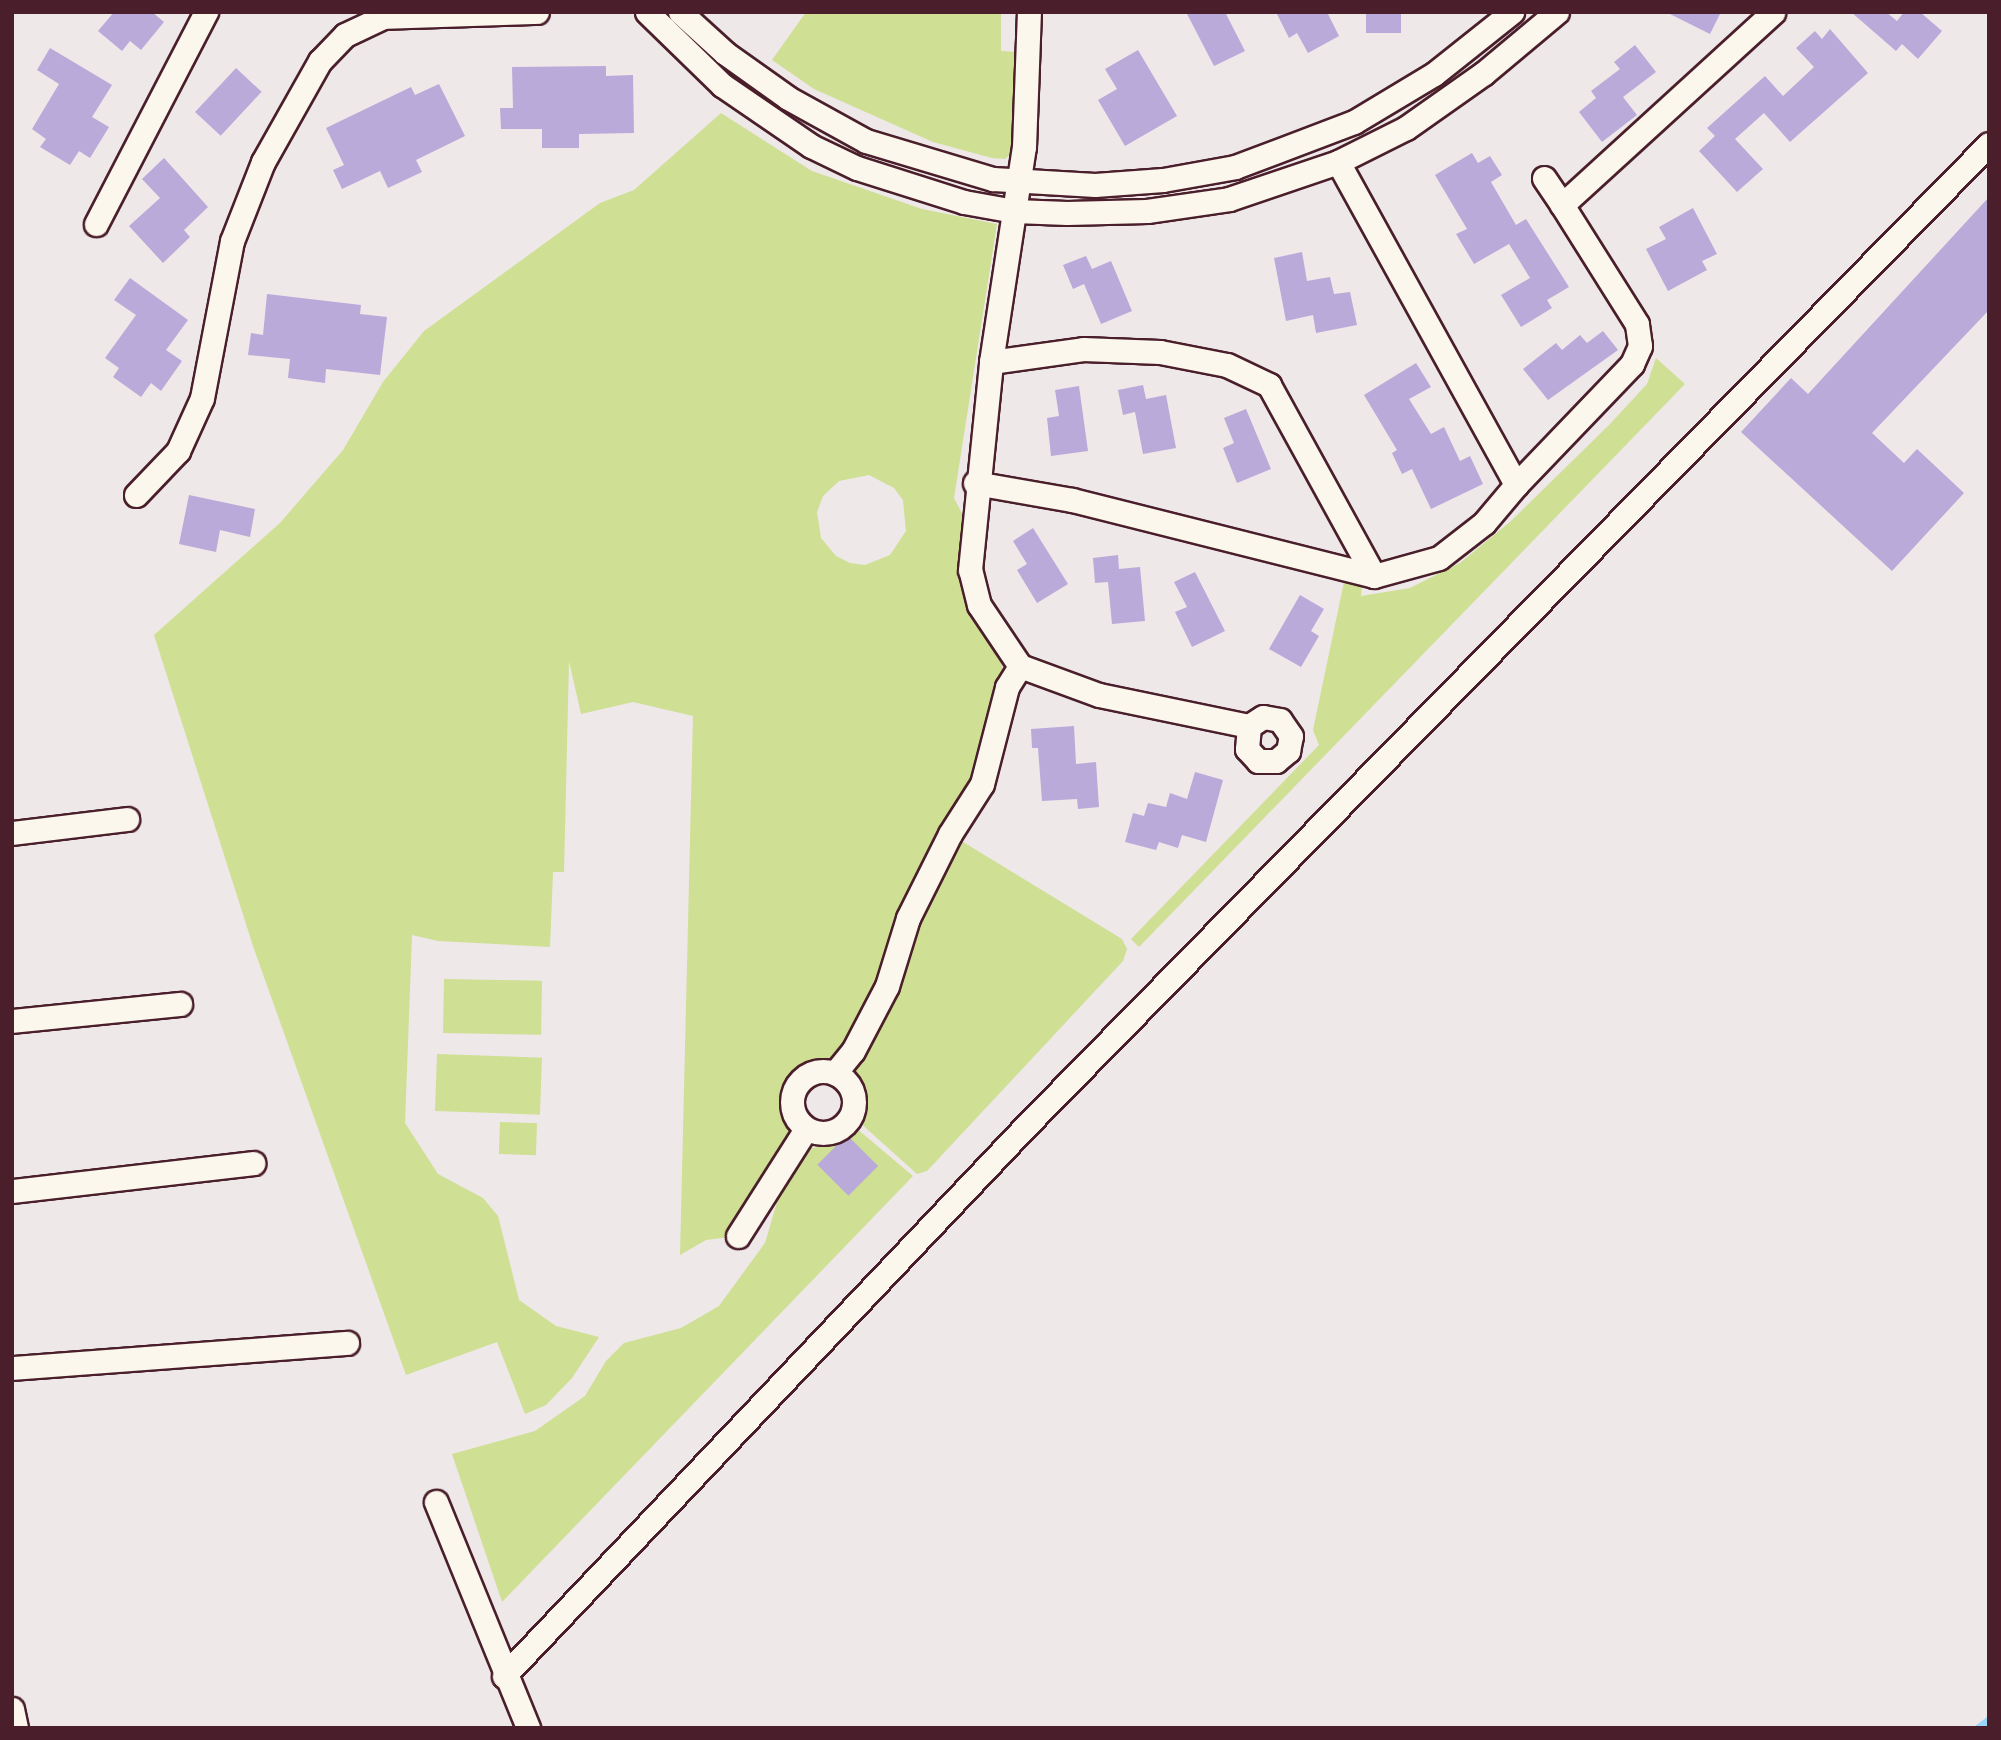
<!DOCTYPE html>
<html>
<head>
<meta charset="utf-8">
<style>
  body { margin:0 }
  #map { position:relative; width:2001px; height:1740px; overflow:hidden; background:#eee8e8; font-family:"Playpen Sans",sans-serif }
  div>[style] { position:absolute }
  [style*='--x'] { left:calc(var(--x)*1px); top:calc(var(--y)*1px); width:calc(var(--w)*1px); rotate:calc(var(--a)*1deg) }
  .green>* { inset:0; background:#cfdf93; transform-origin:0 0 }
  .stream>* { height:7px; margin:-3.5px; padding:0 3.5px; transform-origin:3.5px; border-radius:3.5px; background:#9bd6fc }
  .building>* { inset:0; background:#b9aada; transform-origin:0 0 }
  .roads { filter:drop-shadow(2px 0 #4a1f2b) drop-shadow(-2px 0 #4a1f2b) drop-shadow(0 2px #4a1f2b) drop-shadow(0 -2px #4a1f2b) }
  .minor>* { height:23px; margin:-11.5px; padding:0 11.5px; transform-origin:11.5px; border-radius:11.5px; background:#fbf7ec }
  .minor>.ring { margin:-11.5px; padding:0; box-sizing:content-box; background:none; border:23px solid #fbf7ec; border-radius:50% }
  span { translate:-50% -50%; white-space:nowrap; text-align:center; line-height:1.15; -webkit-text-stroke:6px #fbf7ec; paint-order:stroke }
  .frame { position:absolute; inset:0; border:14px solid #4a1f2b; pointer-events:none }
</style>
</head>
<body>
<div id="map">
  <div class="green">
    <div style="clip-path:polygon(806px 12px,1001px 12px,1001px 51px,1017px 52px,1013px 152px,1005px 159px,992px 158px,933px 142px,814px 89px,772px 60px)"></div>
    <div style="clip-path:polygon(evenodd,721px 113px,812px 171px,922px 209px,997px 224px,954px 498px,971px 531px,1007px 687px,999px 729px,950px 834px,1122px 939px,1127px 949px,1123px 961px,927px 1171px,917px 1174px,857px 1120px,861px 1104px,849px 1066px,804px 1077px,793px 1093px,798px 1122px,738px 1236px,706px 1240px,680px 1255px,693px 716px,633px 702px,581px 714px,569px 661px,564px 872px,553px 872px,550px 947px,438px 941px,412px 935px,405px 1123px,438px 1174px,483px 1198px,498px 1216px,519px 1300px,556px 1326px,599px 1337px,572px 1378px,546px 1405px,525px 1414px,497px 1342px,406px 1375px,254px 949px,154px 635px,280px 523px,343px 450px,383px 382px,424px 331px,600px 203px,634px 190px,721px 113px,869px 475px,894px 488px,903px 500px,906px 531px,890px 555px,865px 565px,850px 563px,836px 556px,821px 538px,817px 512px,823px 496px,839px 481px,869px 475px)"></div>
    <div style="clip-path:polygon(1656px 358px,1685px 384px,1139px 947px,1131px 939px,1319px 745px,1313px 730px,1344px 582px,1362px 584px,1361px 596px,1410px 588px,1460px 563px,1511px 521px,1609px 425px,1647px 384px)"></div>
    <div style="left:444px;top:979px;width:98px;height:54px;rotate:1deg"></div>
    <div style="left:437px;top:1054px;width:105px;height:57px;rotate:2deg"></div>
    <div style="left:500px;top:1122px;width:37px;height:32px;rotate:2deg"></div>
    <div style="clip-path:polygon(856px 1128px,913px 1176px,502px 1602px,452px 1454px,535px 1431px,585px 1396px,606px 1361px,624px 1343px,681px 1328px,719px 1306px,765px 1243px,783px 1182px,805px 1150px,841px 1141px)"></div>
  </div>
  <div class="stream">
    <div style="--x:1977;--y:1728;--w:15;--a:-37"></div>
  </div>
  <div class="building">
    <div style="clip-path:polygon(114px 12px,152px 12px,164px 22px,141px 50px,130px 41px,122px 51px,98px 31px)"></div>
    <div style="clip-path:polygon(1186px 12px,1225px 12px,1245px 51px,1214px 66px)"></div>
    <div style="clip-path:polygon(1276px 12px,1327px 12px,1339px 36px,1308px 53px,1297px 33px,1289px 38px)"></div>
    <div style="left:1366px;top:12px;width:35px;height:21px"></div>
    <div style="clip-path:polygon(1666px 12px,1721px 12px,1710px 34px)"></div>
    <div style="clip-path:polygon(1851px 12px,1886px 12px,1897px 21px,1904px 12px,1920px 12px,1942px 31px,1918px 59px,1902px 44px,1896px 51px)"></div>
    <div style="clip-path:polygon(1830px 29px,1868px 73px,1790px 142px,1764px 113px,1735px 139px,1763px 169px,1737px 192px,1699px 151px,1715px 136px,1707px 128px,1765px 76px,1783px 96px,1814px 67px,1796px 48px,1815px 31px,1822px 39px)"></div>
    <div style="clip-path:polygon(1635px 45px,1656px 72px,1623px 97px,1637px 115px,1602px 142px,1579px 112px,1596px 98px,1591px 91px,1620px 69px,1614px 62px)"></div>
    <div style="clip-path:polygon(50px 48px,112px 85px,92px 117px,109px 127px,90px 158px,79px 151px,70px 165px,40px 147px,46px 139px,32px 129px,59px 84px,37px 70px)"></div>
    <div style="clip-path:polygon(1138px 50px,1177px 116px,1125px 146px,1098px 100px,1117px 89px,1105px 69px)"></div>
    <div style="clip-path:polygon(606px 66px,606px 76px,633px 75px,634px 133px,579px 134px,579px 148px,542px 148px,542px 129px,501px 129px,500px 108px,513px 108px,512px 67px)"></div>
    <div style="left:236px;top:68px;width:35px;height:60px;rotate:43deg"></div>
    <div style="clip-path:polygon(439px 84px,465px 136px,416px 160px,422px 172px,388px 188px,380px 171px,342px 189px,333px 170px,344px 165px,326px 128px,411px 87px,415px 95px)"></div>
    <div style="clip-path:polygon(1472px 153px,1478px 163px,1490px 156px,1502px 175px,1491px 182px,1516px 225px,1526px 219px,1569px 287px,1547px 300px,1552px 308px,1521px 327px,1501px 295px,1530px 278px,1509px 244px,1474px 264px,1456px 234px,1467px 229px,1435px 175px)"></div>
    <div style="clip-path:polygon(164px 158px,208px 207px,184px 230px,190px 237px,163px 263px,129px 226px,160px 198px,142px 179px)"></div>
    <div style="clip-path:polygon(1989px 197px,1989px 310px,1872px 433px,1904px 463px,1917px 449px,1964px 493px,1892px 571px,1741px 432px,1791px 378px,1808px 394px)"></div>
    <div style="clip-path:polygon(1693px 208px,1717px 254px,1702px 261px,1707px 270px,1668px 291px,1646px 249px,1666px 239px,1659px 227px)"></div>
    <div style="clip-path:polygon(1302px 252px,1307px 281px,1330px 277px,1334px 294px,1350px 292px,1357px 325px,1316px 333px,1313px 315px,1286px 321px,1274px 258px)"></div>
    <div style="clip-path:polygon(1086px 256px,1092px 269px,1111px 261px,1132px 311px,1101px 324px,1084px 284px,1073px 289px,1063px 265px)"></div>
    <div style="clip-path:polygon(130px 278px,188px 320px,166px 350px,182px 361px,161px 391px,151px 383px,141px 397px,113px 377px,119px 368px,105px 358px,136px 315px,114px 300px)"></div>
    <div style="clip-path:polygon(267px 294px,361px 305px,360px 314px,387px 317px,380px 375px,326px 369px,325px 383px,288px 378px,290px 359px,248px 355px,251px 333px,263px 335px)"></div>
    <div style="clip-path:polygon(1603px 331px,1618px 350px,1548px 400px,1523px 369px,1556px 343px,1562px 350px,1580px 335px,1587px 343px)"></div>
    <div style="clip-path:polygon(1416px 363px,1431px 387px,1409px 399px,1431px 434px,1444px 427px,1460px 461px,1470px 456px,1483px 484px,1431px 509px,1412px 469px,1402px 474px,1392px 453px,1397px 450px,1364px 395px)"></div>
    <div style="clip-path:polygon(1143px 385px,1146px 399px,1166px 395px,1176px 448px,1143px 454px,1135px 412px,1123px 415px,1118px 390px)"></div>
    <div style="clip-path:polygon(1079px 386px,1088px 451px,1051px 456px,1047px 418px,1059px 416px,1055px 390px)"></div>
    <div style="clip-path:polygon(1246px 409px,1271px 469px,1237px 483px,1223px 448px,1234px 443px,1224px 418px)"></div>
    <div style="clip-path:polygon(189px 495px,255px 509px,250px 537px,220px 530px,216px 552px,179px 544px)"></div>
    <div style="clip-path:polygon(1033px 528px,1068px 584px,1037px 603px,1017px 570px,1027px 564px,1013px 541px)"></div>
    <div style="clip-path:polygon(1118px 555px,1119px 569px,1140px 567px,1145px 621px,1112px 624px,1108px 582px,1095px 583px,1093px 558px)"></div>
    <div style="clip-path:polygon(1195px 572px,1225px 631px,1192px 647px,1175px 612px,1187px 607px,1174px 582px)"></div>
    <div style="clip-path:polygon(1300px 595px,1324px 609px,1311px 631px,1319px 636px,1301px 667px,1269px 649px)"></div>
    <div style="clip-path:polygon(1074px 726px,1076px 764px,1096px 762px,1099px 807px,1078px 809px,1077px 799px,1042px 801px,1038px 748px,1032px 748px,1031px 729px)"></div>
    <div style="clip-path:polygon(1195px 772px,1223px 780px,1206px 842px,1182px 835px,1178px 848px,1159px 842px,1156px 850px,1125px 842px,1133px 813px,1144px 816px,1148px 803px,1166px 807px,1170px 793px,1187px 799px)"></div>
    <div style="left:847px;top:1135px;width:44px;height:42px;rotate:45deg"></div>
  </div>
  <div class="roads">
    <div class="minor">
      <div style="--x:647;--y:12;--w:105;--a:44.2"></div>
      <div style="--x:722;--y:85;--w:108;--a:34.4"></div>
      <div style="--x:811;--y:146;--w:51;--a:25.6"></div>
      <div style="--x:857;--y:168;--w:112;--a:17.6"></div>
      <div style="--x:964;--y:202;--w:51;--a:10.2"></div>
      <div style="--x:1014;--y:211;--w:53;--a:2.2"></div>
      <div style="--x:1067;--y:213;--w:80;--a:-1.4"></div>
      <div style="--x:1147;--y:211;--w:83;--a:-8.3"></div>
      <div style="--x:1229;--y:199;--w:115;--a:-18.7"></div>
      <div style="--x:1338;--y:162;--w:76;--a:-26.6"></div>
      <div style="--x:1406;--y:128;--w:95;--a:-35.2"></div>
      <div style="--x:1484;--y:73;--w:95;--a:-39.9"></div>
      <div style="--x:680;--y:12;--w:61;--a:42.3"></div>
      <div style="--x:725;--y:53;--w:77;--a:35.5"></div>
      <div style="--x:788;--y:98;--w:89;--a:28.9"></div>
      <div style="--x:866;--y:141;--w:133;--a:16.7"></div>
      <div style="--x:993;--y:179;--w:102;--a:3.4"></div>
      <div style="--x:1095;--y:185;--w:68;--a:-4.2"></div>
      <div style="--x:1163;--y:180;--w:73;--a:-10.2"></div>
      <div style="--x:1235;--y:167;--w:127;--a:-20.7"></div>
      <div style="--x:1354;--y:122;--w:93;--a:-31"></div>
      <div style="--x:1434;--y:74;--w:100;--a:-38.5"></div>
      <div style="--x:1338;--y:162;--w:369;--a:61.1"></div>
      <div style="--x:1516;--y:485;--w:168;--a:-46.2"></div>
      <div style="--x:1632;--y:364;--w:20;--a:-66"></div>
      <div style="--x:1640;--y:346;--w:22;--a:-98"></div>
      <div style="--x:1637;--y:324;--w:141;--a:-122.2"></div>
      <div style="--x:1544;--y:178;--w:32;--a:56"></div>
      <div style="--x:1562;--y:205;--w:286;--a:-42.4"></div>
      <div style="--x:96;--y:224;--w:239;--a:-62.6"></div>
      <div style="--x:991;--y:362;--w:93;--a:-8"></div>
      <div style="--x:1083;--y:349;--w:77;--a:2.2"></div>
      <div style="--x:1160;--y:352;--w:68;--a:11"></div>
      <div style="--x:1227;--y:365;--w:47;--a:25.5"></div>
      <div style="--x:1269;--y:385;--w:218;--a:61.2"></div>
      <div style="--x:1374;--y:576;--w:67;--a:-15.5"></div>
      <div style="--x:1439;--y:558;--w:57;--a:-37.9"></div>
      <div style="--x:1484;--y:523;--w:50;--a:-49.9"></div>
      <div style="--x:975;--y:483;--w:98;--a:9.9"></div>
      <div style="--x:1072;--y:500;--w:311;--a:14.1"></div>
      <div style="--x:136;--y:495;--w:61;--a:-46.3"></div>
      <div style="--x:178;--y:451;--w:58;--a:-65.6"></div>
      <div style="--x:202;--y:398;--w:160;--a:-79.2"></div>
      <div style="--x:232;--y:241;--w:85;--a:-68.6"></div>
      <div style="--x:263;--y:162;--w:116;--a:-60.6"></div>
      <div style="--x:320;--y:61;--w:36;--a:-46"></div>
      <div style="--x:345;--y:35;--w:42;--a:-25.3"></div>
      <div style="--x:383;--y:17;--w:154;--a:-1.9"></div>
      <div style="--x:1020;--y:666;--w:84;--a:20.2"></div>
      <div style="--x:1099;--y:695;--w:153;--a:11.7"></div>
      <div style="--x:1249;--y:726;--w:23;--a:95"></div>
      <div style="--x:1247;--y:749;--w:16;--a:47"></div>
      <div style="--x:1258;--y:761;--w:18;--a:0"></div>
      <div style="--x:1276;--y:761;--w:16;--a:-40"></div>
      <div style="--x:1288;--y:751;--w:15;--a:-79"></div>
      <div style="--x:1291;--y:736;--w:19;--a:-125"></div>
      <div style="--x:1280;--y:720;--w:17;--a:-170"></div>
      <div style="--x:1263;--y:717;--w:17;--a:147"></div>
      <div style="--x:12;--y:833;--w:116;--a:-6.9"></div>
      <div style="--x:12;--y:1021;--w:169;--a:-5.8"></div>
      <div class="ring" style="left:792px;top:1071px;width:39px;height:39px"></div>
      <div style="--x:835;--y:1073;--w:28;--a:-51"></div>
      <div style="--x:853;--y:1051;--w:73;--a:-62.4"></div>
      <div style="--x:887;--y:986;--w:71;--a:-72.8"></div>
      <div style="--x:908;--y:918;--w:94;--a:-63.4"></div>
      <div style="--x:950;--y:834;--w:59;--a:-57.4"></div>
      <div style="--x:982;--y:784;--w:100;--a:-75.5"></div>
      <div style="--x:1007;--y:687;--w:25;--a:-58"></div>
      <div style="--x:1020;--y:666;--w:73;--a:-123.9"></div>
      <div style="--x:979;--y:605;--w:36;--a:-104"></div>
      <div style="--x:970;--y:570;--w:209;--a:-84.2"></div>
      <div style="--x:991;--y:362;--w:218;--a:-81.3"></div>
      <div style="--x:1024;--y:147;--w:135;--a:-87.9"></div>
      <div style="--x:12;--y:1191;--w:243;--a:-6.6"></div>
      <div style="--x:738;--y:1236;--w:127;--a:-57.6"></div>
      <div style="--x:12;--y:1368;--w:336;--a:-4.3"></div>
      <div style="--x:436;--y:1502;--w:244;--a:67.8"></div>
      <div style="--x:504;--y:1676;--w:755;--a:-46.5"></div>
      <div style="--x:1024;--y:1128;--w:1378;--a:-45.56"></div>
      <div style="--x:12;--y:1709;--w:19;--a:78"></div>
    </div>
  </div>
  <div class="frame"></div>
</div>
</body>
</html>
